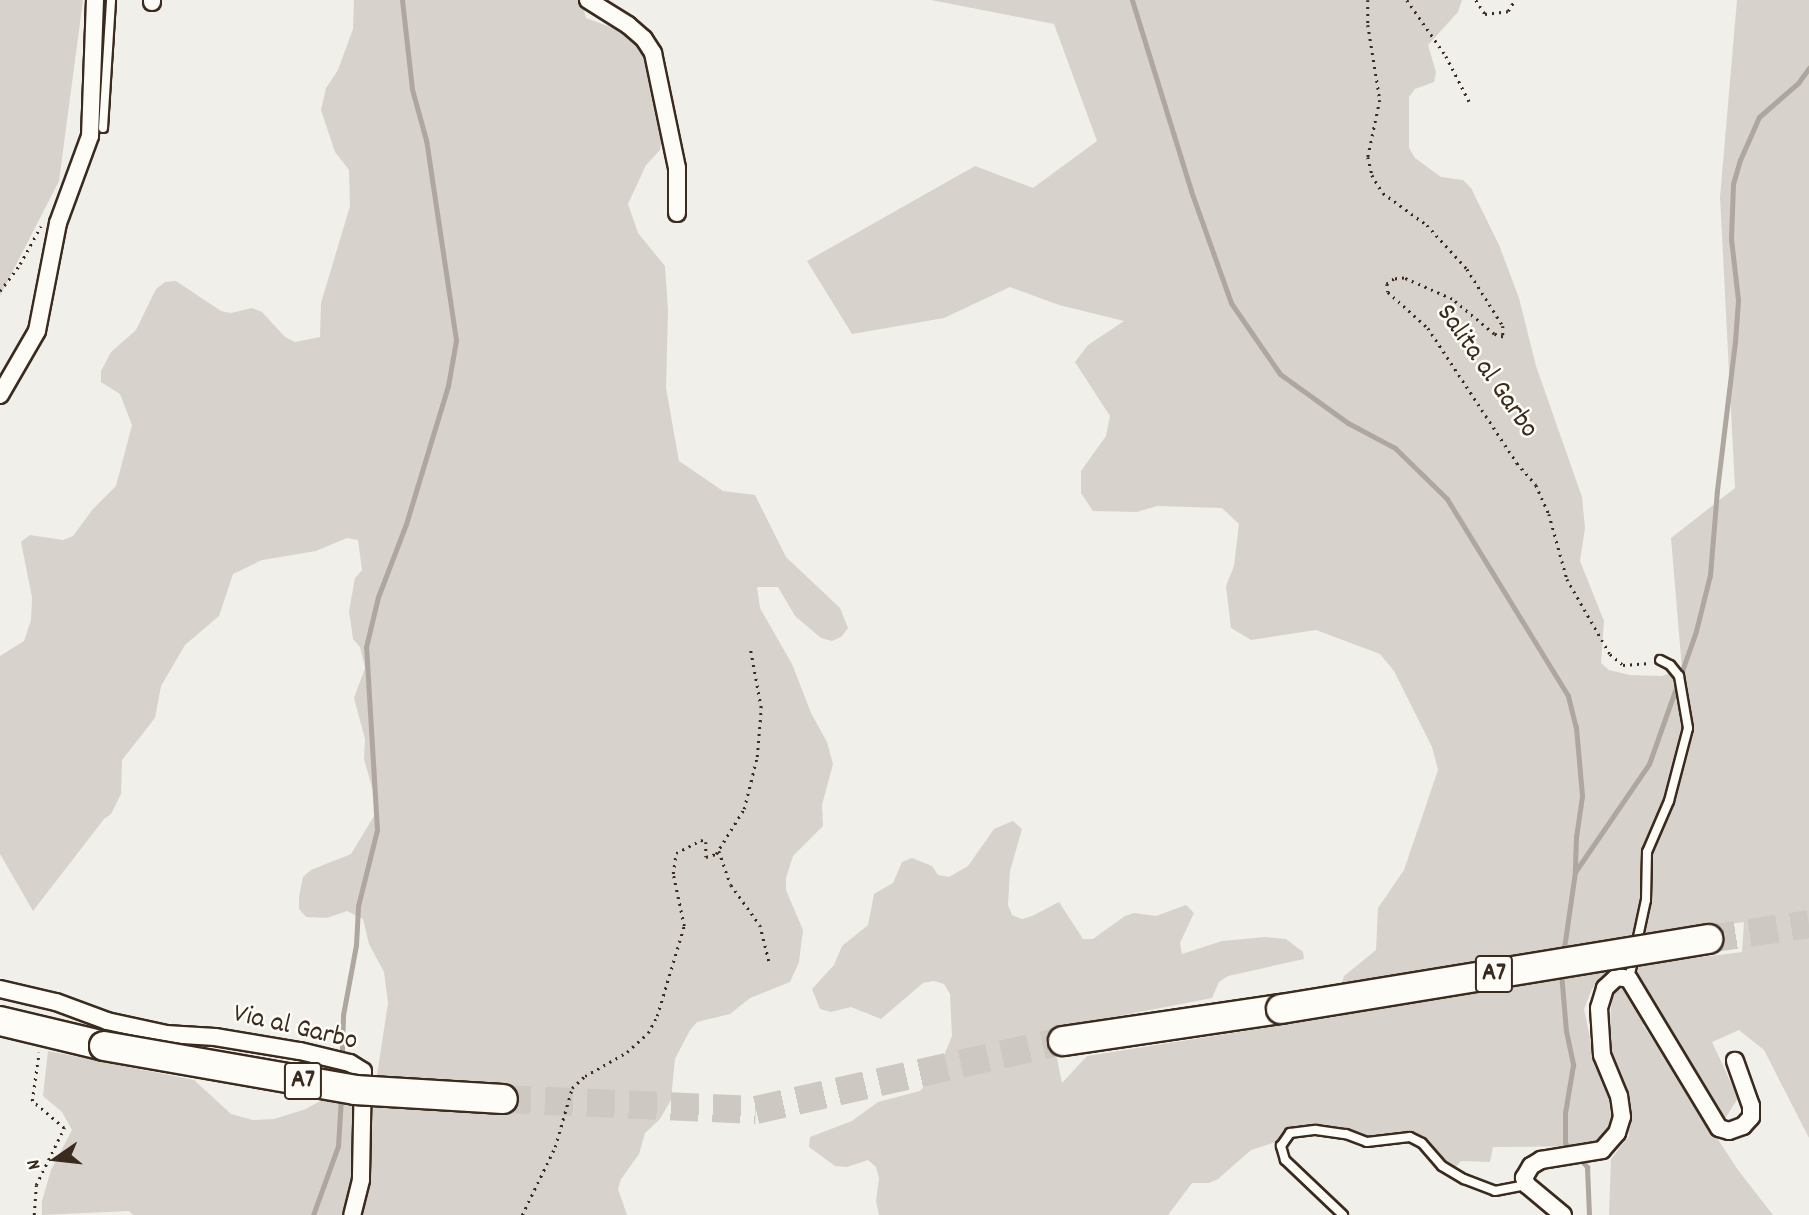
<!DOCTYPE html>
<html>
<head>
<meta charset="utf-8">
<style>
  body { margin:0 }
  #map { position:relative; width:1809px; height:1215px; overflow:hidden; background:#f1efea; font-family:Dekko,sans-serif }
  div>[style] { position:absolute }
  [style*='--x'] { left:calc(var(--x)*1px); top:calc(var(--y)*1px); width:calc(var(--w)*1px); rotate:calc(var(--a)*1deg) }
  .green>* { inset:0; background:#d7d2cc }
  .stream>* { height:5px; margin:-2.5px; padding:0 2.5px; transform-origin:2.5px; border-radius:2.5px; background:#aea69f }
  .motorway-tunnel>* { height:28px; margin-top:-14px; transform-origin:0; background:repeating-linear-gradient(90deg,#cdc8c1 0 28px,transparent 0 42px) }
  .path>* { height:2.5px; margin-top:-1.25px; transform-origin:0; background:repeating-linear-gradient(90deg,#3b2a1e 0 2px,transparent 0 7px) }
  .roads { filter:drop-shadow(2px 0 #3b2a1e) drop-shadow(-2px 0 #3b2a1e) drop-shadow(0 2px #3b2a1e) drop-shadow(0 -2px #3b2a1e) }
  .service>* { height:8px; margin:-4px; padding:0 4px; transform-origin:4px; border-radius:4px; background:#fdfcf7 }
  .minor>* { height:16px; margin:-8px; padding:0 8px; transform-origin:8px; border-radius:8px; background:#fdfcf7 }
  .motorway>* { height:28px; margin:-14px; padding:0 14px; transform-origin:14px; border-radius:14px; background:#fdfcf7 }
  .bridges { filter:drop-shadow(2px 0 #3b2a1e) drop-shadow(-2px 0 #3b2a1e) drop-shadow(0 2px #3b2a1e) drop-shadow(0 -2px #3b2a1e) }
  .motorway-bridge>* { height:28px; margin:-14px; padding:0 14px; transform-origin:14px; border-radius:14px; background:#fdfcf7 }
  span { translate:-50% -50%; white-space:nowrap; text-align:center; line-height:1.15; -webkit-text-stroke:5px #fdfcf7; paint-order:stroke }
  .shield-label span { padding:2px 5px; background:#fdfcf7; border:2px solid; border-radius:5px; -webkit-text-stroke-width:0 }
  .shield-label { font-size:26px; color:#3b2a1e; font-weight:700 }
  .street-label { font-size:28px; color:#3b2a1e }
  .north { position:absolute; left:21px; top:1124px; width:70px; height:70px; -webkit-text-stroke:5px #fdfcf7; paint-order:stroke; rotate:256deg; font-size:19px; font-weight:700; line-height:28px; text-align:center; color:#3b2a1e }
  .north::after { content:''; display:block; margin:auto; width:24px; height:32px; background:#3b2a1e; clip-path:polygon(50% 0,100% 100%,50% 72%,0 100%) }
</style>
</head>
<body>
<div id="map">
  <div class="green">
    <div style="clip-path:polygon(0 0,83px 0,59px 181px,0 296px)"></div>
    <div style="clip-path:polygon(354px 0,581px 0,586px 18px,635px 36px,652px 61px,662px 139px,660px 150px,646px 165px,628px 204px,638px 233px,665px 266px,668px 310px,666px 388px,679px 461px,723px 491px,755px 495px,786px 557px,840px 608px,848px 628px,841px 637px,832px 641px,821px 638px,795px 616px,778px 587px,757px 587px,760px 608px,792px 664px,811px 713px,827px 742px,833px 764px,822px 805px,823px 826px,793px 856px,786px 878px,786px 890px,803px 930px,799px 962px,790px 982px,750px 998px,730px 1014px,697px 1022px,690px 1030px,675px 1059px,671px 1100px,660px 1119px,645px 1133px,639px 1154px,621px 1179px,618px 1189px,627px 1215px,133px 1215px,129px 1211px,42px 1215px,42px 1201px,51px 1170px,72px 1130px,62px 1112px,43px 1096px,48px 1051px,194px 1080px,231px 1114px,253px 1120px,274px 1119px,306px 1109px,331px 1095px,373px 1102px,388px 1003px,384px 972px,369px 944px,363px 919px,347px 911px,327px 918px,306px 917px,299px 909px,299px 897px,303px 877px,311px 870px,351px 854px,374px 816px,377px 805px,364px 759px,365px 739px,354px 698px,365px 668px,360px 647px,353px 639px,349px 611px,355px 578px,362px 570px,358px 540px,347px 538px,316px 551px,262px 560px,233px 574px,219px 616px,185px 645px,161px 686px,155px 718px,122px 760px,121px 794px,111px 814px,104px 819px,33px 911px,0 854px,0 656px,24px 641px,31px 620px,32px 597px,21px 542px,30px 535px,63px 540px,73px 536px,93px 509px,116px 486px,132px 425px,120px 394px,101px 382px,101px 371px,111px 352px,136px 330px,156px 289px,165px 282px,176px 281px,221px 311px,231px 313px,252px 308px,262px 312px,285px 337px,295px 342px,320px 337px,321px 303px,350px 206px,349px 170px,335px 152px,321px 110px,326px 88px,338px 70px,353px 29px)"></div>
    <div style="clip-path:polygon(evenodd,931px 0,1462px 0,1458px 12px,1428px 45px,1436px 72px,1434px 82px,1415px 89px,1409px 97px,1409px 148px,1415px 158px,1441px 177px,1463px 180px,1471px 188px,1499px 245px,1519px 298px,1536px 366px,1582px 497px,1585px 528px,1580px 561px,1604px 621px,1601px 663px,1609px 670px,1630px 675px,1662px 676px,1682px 669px,1671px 538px,1735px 488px,1720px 197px,1737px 0,1809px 0,1809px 1138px,1764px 1050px,1739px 1030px,1712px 1042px,1738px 1098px,1723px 1122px,1656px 1013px,1643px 1025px,1738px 1170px,1773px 1215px,1609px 1215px,1611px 1159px,1629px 1136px,1623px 1097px,1608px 1050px,1614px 969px,1592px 989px,1584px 1009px,1593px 1053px,1611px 1098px,1614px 1115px,1611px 1132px,1598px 1146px,1493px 1147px,1490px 1162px,1461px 1161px,1454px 1169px,1442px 1160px,1425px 1139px,1410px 1132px,1367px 1137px,1318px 1125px,1287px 1127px,1276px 1142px,1251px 1150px,1218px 1179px,1209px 1183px,1192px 1183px,1168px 1215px,879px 1215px,876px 1201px,879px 1178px,876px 1167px,868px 1160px,847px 1167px,835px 1166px,809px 1147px,810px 1137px,852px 1121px,878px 1102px,920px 1091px,940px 1065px,952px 1036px,950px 994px,944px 984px,934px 981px,923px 983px,881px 1019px,851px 1007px,831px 1012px,820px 1009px,812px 989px,834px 965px,842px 946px,868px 925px,874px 894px,893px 883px,902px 862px,912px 858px,932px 866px,938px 875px,949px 877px,968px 866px,994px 829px,1013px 821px,1022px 829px,1010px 871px,1008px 905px,1012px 915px,1022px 919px,1032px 916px,1059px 902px,1083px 939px,1093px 939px,1125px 916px,1134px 913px,1156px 916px,1186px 905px,1194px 913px,1180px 943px,1182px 954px,1222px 941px,1265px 937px,1286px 939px,1303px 952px,1304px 959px,1228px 976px,1219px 982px,1212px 998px,1051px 1029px,1062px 1083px,1087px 1056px,1341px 1016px,1338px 995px,1344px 976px,1376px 950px,1378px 908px,1404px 870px,1438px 770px,1432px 747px,1394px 671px,1380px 654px,1316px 630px,1251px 640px,1231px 628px,1226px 586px,1234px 566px,1239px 524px,1222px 508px,1157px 506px,1137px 512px,1093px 511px,1081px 493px,1081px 471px,1106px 436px,1110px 416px,1075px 362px,1088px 345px,1124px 321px,1059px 305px,1010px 287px,944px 318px,852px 334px,807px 261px,975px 166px,1033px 188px,1097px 141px,1054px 24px,931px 0,1744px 922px,1742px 952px,1614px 968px,1609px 939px,1744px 922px)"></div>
  </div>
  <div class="stream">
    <div style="--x:1132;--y:0;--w:200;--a:72.8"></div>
    <div style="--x:1191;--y:191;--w:119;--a:70.3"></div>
    <div style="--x:1231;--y:303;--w:86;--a:55.4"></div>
    <div style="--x:1280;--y:374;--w:84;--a:35.8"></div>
    <div style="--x:1348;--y:423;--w:53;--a:28"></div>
    <div style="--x:1395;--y:448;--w:73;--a:44.4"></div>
    <div style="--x:1447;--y:499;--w:231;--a:58.4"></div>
    <div style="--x:1568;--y:696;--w:32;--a:76"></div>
    <div style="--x:1576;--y:727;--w:69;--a:85"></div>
    <div style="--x:1582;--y:796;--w:41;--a:98.3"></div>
    <div style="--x:1576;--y:837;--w:34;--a:92"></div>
    <div style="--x:1563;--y:955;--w:84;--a:-81.8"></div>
    <div style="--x:1575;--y:872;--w:131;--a:-55.6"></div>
    <div style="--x:1649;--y:764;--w:141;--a:-70.5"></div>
    <div style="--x:1696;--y:631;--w:58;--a:-76"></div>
    <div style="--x:1710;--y:575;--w:85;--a:-85.3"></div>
    <div style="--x:1717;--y:490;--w:149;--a:-83.1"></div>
    <div style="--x:1735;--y:342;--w:42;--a:-85.9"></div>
    <div style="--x:1738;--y:300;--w:61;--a:-96.5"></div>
    <div style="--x:1731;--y:239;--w:55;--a:-87.9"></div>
    <div style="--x:1733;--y:184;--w:25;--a:-74"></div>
    <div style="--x:1740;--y:160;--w:47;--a:-66.2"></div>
    <div style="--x:1759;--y:117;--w:52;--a:-41.1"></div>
    <div style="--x:1798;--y:83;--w:19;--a:-54"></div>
    <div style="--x:1561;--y:972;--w:59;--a:85.2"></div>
    <div style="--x:1566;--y:1031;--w:35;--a:78"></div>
    <div style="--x:1573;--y:1065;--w:49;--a:99.5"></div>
    <div style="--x:1565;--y:1113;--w:30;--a:90"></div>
    <div style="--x:1565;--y:1143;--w:33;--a:47"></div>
    <div style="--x:1587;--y:1167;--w:48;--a:87.6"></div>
    <div style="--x:341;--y:1080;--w:65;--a:-88.2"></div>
    <div style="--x:343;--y:1015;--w:71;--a:-79.5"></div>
    <div style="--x:356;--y:945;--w:39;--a:-87"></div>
    <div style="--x:358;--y:906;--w:78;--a:-76"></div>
    <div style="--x:377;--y:830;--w:183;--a:-93.4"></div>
    <div style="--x:366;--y:647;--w:51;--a:-76.5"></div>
    <div style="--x:378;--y:597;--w:78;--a:-69"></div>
    <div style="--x:406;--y:524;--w:144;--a:-73.1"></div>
    <div style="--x:448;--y:386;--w:47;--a:-80.1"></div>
    <div style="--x:456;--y:340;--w:202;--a:-98.5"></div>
    <div style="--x:426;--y:140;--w:53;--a:-105.4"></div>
    <div style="--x:412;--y:89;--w:90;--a:-96.4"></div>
    <div style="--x:313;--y:1215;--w:73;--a:-70.1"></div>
    <div style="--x:338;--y:1146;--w:49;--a:-86.5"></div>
  </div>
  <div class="motorway-tunnel">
    <div style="--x:1708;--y:939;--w:102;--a:-8.4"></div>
    <div style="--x:503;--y:1099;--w:253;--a:2.5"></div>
    <div style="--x:756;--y:1110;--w:315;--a:-12.7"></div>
  </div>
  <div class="path">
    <div style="--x:1368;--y:0;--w:25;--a:90"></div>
    <div style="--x:1368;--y:25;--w:76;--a:80.9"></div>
    <div style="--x:1380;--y:100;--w:58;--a:101.9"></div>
    <div style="--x:1368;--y:157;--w:18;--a:77"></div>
    <div style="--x:1372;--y:175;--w:21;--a:59"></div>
    <div style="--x:1383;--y:193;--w:54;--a:36"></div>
    <div style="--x:1427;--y:225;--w:59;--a:47.7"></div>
    <div style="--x:1467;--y:269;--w:67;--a:57.7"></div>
    <div style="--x:1503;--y:326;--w:11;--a:90"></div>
    <div style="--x:1503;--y:337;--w:9;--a:-162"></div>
    <div style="--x:1494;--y:334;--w:55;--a:-140.2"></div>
    <div style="--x:1452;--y:299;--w:52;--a:-156.4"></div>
    <div style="--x:1404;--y:278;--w:10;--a:174"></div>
    <div style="--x:1394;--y:279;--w:9;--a:144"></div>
    <div style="--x:1387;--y:284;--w:8;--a:83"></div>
    <div style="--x:1388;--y:292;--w:54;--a:42"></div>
    <div style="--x:1428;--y:328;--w:162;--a:56.6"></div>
    <div style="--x:1517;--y:463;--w:29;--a:49"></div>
    <div style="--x:1536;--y:485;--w:32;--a:66"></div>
    <div style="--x:1549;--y:514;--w:67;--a:74.5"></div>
    <div style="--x:1567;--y:579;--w:86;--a:60.2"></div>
    <div style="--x:1610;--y:654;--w:17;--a:40"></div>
    <div style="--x:1623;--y:665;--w:27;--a:-4"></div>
    <div style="--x:1407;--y:0;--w:68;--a:55.1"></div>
    <div style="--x:1446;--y:56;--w:51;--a:62.9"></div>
    <div style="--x:1476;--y:0;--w:17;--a:57"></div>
    <div style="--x:1485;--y:14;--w:23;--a:-7"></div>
    <div style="--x:1508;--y:11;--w:13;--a:-58"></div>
    <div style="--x:0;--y:291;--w:34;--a:-53"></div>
    <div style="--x:20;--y:264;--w:43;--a:-61.1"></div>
    <div style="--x:719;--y:851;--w:36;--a:71"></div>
    <div style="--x:731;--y:885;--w:49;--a:54.1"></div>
    <div style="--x:760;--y:925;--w:37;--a:76"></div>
    <div style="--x:34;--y:1215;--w:30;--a:-86"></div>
    <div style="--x:36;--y:1185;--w:64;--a:-63.8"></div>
    <div style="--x:64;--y:1128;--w:42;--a:-139.8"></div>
    <div style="--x:32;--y:1101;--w:49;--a:-81.9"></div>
    <div style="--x:522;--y:1215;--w:76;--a:-64.1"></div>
    <div style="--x:555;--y:1147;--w:61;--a:-73.9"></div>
    <div style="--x:572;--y:1088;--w:18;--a:-43"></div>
    <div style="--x:585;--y:1076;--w:48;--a:-29.7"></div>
    <div style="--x:627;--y:1052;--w:28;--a:-42"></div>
    <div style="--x:648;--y:1033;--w:19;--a:-62"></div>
    <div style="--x:657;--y:1016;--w:94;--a:-73.3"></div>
    <div style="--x:684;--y:926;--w:53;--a:-101.9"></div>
    <div style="--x:673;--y:874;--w:21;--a:-82"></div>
    <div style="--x:676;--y:853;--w:28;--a:-27"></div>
    <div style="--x:701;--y:840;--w:5;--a:22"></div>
    <div style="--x:706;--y:842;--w:15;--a:90"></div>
    <div style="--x:706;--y:857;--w:10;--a:-17"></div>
    <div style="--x:716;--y:854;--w:53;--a:-58.1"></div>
    <div style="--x:744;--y:809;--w:54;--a:-76"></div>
    <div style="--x:757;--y:757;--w:49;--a:-85.3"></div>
    <div style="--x:761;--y:708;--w:61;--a:-100.4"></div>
  </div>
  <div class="roads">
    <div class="service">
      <div style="--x:103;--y:128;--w:128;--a:-86.4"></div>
      <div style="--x:1629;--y:979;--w:81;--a:-77.9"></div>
      <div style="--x:1646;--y:900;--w:48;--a:-88.8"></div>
      <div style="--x:1647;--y:852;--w:56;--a:-66.7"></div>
      <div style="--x:1669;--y:801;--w:75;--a:-75.4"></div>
      <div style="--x:1688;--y:728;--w:53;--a:-99.8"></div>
      <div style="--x:1679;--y:676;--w:14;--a:-129"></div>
      <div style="--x:1670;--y:665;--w:11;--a:-153"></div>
      <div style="--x:1343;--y:1215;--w:80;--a:-136.5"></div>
      <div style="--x:1285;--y:1160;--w:15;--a:-106"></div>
      <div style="--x:1281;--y:1146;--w:16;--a:-55"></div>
      <div style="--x:1290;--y:1133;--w:26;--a:-7"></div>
      <div style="--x:1316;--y:1130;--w:30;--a:8"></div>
      <div style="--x:1346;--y:1134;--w:22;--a:21"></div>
      <div style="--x:1367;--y:1142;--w:43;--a:-6.6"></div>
      <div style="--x:1410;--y:1137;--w:13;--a:27"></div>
      <div style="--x:1422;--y:1143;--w:30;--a:49"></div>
      <div style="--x:1442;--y:1166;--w:26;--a:31"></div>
      <div style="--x:1464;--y:1179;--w:33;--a:21"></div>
      <div style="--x:1495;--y:1191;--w:33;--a:-11"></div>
    </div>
    <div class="minor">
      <div style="--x:588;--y:0;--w:47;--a:32"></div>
      <div style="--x:628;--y:25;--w:21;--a:41"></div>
      <div style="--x:644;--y:39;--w:17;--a:57"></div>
      <div style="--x:653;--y:53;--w:117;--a:78.2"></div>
      <div style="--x:677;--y:168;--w:45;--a:90"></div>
      <div style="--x:152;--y:2;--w:2;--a:-90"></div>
      <div style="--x:0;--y:395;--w:74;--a:-60"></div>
      <div style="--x:37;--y:331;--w:110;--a:-79"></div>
      <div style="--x:58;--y:223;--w:93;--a:-69.8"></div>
      <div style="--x:90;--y:136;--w:136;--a:-87.9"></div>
      <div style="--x:0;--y:989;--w:57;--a:13.1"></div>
      <div style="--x:56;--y:1002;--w:54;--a:20.4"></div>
      <div style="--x:107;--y:1021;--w:60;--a:12.4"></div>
      <div style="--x:166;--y:1034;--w:49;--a:3.5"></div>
      <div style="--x:215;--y:1037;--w:86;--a:9.4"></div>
      <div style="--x:300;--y:1051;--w:51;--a:13.5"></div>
      <div style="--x:350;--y:1063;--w:15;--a:32"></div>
      <div style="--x:363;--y:1071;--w:109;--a:91.1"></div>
      <div style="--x:361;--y:1180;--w:36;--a:104"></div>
      <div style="--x:1563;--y:1215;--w:47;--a:-140.2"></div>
      <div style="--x:1527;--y:1185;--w:8;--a:-113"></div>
      <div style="--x:1524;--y:1178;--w:14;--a:-60"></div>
      <div style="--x:1531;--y:1166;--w:12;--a:-31"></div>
      <div style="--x:1541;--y:1160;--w:62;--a:-9.3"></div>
      <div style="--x:1602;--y:1150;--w:23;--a:-49"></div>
      <div style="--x:1617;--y:1133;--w:17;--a:-73"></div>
      <div style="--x:1622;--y:1117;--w:21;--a:-98"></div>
      <div style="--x:1619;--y:1096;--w:44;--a:-112.5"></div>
      <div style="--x:1602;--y:1055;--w:47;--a:-93.7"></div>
      <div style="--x:1599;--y:1008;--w:21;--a:-73"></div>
      <div style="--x:1605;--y:988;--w:16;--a:-43"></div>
      <div style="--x:1617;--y:977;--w:12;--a:9"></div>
      <div style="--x:1629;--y:979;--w:174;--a:58.9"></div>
      <div style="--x:1719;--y:1128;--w:10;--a:17"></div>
      <div style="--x:1729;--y:1131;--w:15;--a:-20"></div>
      <div style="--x:1743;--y:1126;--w:12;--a:-48"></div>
      <div style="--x:1751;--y:1117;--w:11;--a:-90"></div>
      <div style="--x:1751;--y:1106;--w:48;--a:-109.6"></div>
    </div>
    <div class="motorway">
      <div style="--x:0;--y:1021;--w:107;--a:13.5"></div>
      <div style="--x:1063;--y:1041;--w:220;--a:-8.4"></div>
    </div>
  </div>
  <div class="bridges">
    <div class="motorway-bridge">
      <div style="--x:1281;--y:1009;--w:433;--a:-9.3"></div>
      <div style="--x:104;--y:1046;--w:255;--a:9.9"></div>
      <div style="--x:355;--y:1090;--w:148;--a:3.5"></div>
    </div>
  </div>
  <div class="shield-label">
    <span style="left:1494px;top:974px">A7</span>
    <span style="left:303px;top:1081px">A7</span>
  </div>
  <div class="street-label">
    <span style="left:1486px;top:372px;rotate:55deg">Salita al Garbo</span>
    <span style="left:295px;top:1029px;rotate:13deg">Via al Garbo</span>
  </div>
  <div class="north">N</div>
</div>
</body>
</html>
